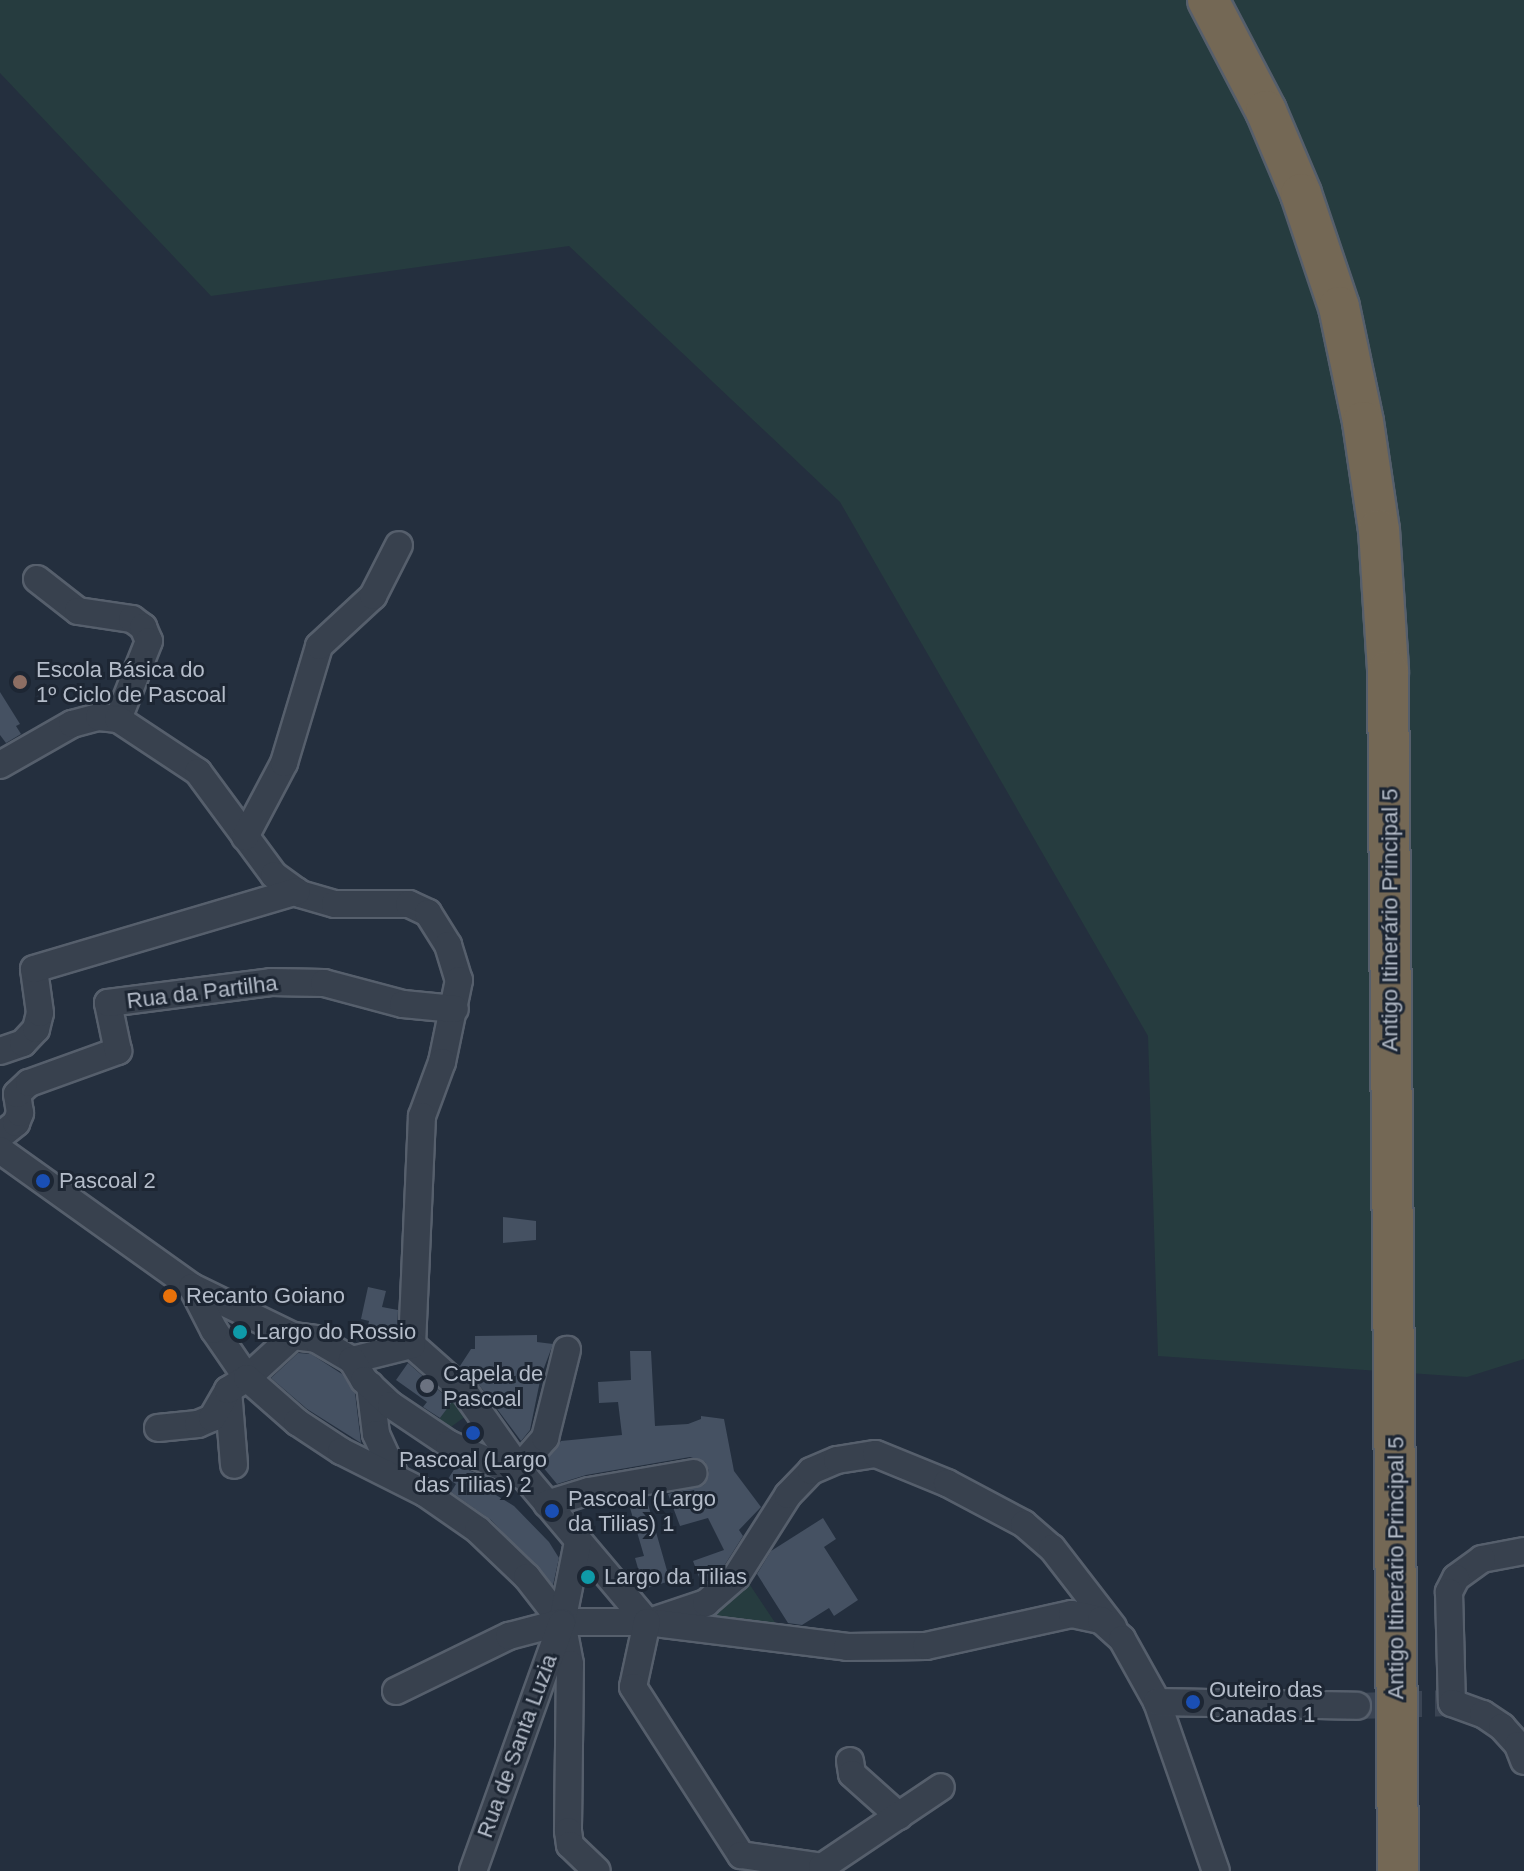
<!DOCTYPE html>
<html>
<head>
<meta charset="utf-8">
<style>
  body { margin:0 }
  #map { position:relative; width:1524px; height:1871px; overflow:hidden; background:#242f3e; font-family:Helvetica,sans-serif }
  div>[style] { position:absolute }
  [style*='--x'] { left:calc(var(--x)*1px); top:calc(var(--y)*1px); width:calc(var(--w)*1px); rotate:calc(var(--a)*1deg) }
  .green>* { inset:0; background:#263c3f }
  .building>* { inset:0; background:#455162 }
  .minor-tunnel>* { height:26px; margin-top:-13px; transform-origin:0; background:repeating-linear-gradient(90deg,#3a4453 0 26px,transparent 0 39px) }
  .roads { filter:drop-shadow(2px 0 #565f6c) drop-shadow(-2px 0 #565f6c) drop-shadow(0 2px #565f6c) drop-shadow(0 -2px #565f6c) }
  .minor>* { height:26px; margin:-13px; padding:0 13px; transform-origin:13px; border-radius:13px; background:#38414e }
  .highway>* { height:40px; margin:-20px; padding:0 20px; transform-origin:20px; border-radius:20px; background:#746855 }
  .dots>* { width:22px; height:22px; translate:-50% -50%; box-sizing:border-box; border:4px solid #1d2633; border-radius:50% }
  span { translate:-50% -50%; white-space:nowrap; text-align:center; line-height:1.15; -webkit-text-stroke:6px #1d2633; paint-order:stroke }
  .poi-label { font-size:22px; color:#b4bcc9 }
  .left { translate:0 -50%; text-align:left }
  .street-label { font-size:22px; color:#b4bcc9 }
</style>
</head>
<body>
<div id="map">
  <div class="green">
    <div style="clip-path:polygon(0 0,1524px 0,1524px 1359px,1467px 1377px,1158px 1356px,1148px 1036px,840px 502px,569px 246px,211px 296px,0 73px)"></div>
    <div style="clip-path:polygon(458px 1393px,467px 1411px,466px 1416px,448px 1429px,435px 1425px)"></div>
    <div style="clip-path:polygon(746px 1579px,776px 1624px,776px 1629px,706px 1620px,706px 1614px)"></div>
  </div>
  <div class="building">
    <div style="clip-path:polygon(0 692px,20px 724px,16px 726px,21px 734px,6px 743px,0 735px)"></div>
    <div style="clip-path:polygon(503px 1217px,536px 1221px,536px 1240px,503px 1243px)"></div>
    <div style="clip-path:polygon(368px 1287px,386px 1291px,382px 1307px,398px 1310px,397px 1332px,385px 1335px,367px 1331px,369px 1321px,361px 1319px)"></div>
    <div style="clip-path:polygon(537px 1335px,537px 1342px,553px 1344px,541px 1376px,530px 1430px,521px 1441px,477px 1382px,460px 1366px,471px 1349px,475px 1349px,475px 1336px)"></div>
    <div style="clip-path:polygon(630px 1351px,651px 1351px,655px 1426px,688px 1424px,701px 1419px,701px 1416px,724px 1419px,734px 1471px,761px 1507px,739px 1530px,743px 1536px,724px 1566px,702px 1585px,693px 1561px,724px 1550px,708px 1518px,680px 1526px,668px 1494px,704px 1485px,709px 1471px,705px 1462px,690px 1457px,586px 1475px,557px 1484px,542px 1466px,561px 1441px,622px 1435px,618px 1402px,599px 1403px,598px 1382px,631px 1380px)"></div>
    <div style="clip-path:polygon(298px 1353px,311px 1354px,342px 1374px,355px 1393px,361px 1443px,307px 1409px,271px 1378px)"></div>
    <div style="clip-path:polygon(408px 1363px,452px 1402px,440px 1418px,423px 1407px,427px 1402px,396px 1380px)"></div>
    <div style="clip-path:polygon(457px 1465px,492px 1480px,486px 1489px,514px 1506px,549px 1542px,559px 1558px,553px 1585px,491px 1520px,451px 1492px,456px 1484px,448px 1479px)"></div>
    <div style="clip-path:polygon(646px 1497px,670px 1581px,644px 1589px,635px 1558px,644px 1556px,628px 1501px)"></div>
    <div style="clip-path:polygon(823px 1518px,836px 1539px,824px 1547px,858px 1600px,834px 1616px,829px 1608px,802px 1625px,788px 1623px,757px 1574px,771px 1551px)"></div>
  </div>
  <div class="minor-tunnel">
    <div style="--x:1357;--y:1706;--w:95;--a:-1.8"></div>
  </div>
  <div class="roads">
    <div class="minor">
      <div style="--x:37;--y:579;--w:52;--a:38"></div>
      <div style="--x:78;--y:611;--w:55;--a:8.4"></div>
      <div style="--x:132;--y:619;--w:14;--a:36"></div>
      <div style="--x:143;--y:627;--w:15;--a:67"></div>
      <div style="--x:149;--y:641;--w:84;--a:111.7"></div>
      <div style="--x:0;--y:765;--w:83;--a:-29.7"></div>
      <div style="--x:72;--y:724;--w:28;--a:-15"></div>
      <div style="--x:99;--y:717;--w:19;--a:6"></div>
      <div style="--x:118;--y:719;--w:96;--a:33.5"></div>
      <div style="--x:198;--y:772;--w:128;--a:53.6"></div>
      <div style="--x:274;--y:875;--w:32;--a:36"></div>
      <div style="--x:300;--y:894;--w:36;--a:16"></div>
      <div style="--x:335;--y:904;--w:74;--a:0"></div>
      <div style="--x:409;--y:904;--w:21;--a:25"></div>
      <div style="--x:428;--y:913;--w:38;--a:58"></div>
      <div style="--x:448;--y:945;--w:37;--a:73"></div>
      <div style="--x:459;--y:980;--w:84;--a:101.7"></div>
      <div style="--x:442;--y:1062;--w:58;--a:110.3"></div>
      <div style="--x:422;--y:1116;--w:229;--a:92.5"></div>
      <div style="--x:245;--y:837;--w:84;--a:-62.2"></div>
      <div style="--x:284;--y:763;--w:122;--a:-73.3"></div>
      <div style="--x:319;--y:646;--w:74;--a:-42.8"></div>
      <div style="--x:373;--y:596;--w:57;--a:-63"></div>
      <div style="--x:0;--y:1051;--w:24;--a:-19"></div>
      <div style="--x:23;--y:1043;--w:19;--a:-47"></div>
      <div style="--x:36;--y:1029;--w:16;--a:-76"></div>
      <div style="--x:40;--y:1013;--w:44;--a:-97.8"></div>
      <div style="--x:34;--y:969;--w:274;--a:-16.5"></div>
      <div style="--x:0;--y:1136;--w:21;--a:-39"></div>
      <div style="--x:16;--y:1123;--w:11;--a:-68"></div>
      <div style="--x:20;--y:1113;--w:19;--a:-99"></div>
      <div style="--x:17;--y:1094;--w:16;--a:-43"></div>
      <div style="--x:29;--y:1083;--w:95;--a:-19.8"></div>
      <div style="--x:118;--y:1051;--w:49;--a:-101.8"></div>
      <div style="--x:108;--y:1003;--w:164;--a:-7.3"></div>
      <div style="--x:271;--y:982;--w:53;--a:1.1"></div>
      <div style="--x:324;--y:983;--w:82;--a:14.9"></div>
      <div style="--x:403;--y:1004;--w:52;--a:5.5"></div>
      <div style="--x:0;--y:1150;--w:236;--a:35.5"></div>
      <div style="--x:192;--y:1287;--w:112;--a:25.9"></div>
      <div style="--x:293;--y:1336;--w:62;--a:137.6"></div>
      <div style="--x:247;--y:1378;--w:58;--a:-124.5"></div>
      <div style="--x:214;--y:1330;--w:48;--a:-117.1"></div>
      <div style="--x:293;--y:1336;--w:23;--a:7"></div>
      <div style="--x:316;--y:1339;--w:42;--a:30.3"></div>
      <div style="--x:370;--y:1385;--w:49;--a:83"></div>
      <div style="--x:376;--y:1434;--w:48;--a:65.6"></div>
      <div style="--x:228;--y:1390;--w:75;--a:85.4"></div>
      <div style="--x:158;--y:1428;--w:40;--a:-5.7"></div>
      <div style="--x:198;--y:1424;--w:15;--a:-23"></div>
      <div style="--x:212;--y:1418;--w:32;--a:-60"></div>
      <div style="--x:228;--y:1390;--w:22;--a:-32"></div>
      <div style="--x:247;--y:1378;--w:67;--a:41.3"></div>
      <div style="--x:297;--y:1422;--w:53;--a:33.4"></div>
      <div style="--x:341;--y:1451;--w:94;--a:26.6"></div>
      <div style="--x:425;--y:1493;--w:65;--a:34.9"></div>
      <div style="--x:478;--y:1530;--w:68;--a:43.8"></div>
      <div style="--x:527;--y:1577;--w:57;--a:52.1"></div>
      <div style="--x:562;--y:1622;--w:43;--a:79.2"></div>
      <div style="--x:570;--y:1664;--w:167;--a:90.7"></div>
      <div style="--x:568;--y:1831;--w:14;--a:82"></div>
      <div style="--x:570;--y:1845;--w:37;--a:44"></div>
      <div style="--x:519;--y:1468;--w:40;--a:-49"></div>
      <div style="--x:545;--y:1438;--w:91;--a:-76"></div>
      <div style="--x:525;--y:1477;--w:105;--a:-125.3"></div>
      <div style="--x:464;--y:1391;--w:69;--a:-138.5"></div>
      <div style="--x:412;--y:1345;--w:62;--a:166"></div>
      <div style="--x:352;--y:1360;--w:23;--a:59"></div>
      <div style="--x:364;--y:1380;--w:37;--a:43"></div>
      <div style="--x:391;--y:1405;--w:70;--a:33.9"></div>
      <div style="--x:449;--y:1444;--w:83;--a:23.5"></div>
      <div style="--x:525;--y:1477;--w:189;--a:49.9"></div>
      <div style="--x:647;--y:1622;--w:85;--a:180"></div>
      <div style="--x:562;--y:1622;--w:82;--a:-78.7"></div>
      <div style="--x:547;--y:1504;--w:44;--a:-17.2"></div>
      <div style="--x:589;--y:1491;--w:106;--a:-9.8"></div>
      <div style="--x:1524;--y:1551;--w:43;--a:169.2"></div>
      <div style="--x:1482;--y:1559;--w:32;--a:144"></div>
      <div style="--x:1456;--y:1578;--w:16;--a:117"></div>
      <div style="--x:1449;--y:1592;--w:111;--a:88.5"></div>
      <div style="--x:1452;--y:1703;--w:33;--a:20"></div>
      <div style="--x:1483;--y:1714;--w:23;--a:34"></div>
      <div style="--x:1502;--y:1727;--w:24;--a:48"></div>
      <div style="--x:1518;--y:1745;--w:17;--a:69"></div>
      <div style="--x:658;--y:1619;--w:51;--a:-18.4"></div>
      <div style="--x:706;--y:1603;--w:40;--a:-41"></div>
      <div style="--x:736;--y:1577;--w:97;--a:-57.6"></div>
      <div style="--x:788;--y:1495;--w:33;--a:-46"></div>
      <div style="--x:811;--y:1471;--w:28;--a:-23"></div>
      <div style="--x:837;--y:1460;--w:39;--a:-9"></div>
      <div style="--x:876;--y:1454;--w:77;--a:22.2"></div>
      <div style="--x:947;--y:1483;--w:87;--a:28"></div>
      <div style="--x:1024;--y:1524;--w:37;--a:41"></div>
      <div style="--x:1052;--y:1548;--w:100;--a:52.3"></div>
      <div style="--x:647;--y:1622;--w:202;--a:7.1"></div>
      <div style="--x:847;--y:1647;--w:79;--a:-0.7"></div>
      <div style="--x:926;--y:1646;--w:149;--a:-12.4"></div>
      <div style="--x:1072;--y:1614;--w:30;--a:12"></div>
      <div style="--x:1101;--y:1620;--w:28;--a:42"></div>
      <div style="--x:1122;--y:1639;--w:72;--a:60.9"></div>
      <div style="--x:1157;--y:1702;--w:179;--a:70.8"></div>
      <div style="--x:647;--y:1622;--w:66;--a:102.2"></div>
      <div style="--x:633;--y:1687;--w:200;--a:57.3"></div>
      <div style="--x:741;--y:1855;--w:82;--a:8.4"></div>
      <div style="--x:822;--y:1867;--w:5;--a:53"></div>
      <div style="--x:396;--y:1691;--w:126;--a:-26"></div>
      <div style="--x:509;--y:1636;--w:55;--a:-14.8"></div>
      <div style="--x:1157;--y:1702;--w:200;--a:1.1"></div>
      <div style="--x:850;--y:1761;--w:13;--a:81"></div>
      <div style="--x:852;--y:1774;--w:63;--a:41.8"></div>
      <div style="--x:822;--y:1867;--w:143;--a:-33.9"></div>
      <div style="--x:473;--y:1871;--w:263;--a:-70.3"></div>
    </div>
    <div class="highway">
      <div style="--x:1208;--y:0;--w:125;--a:62.4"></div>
      <div style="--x:1266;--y:111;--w:90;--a:67.1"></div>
      <div style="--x:1301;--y:194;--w:119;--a:71.4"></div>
      <div style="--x:1339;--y:307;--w:117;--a:78.2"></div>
      <div style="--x:1363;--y:422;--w:109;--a:81.6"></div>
      <div style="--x:1379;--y:530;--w:141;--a:86.3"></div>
      <div style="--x:1388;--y:671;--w:1200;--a:89.52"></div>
    </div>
  </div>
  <div class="dots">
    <div style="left:20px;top:682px;background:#8d6e63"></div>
    <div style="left:43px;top:1181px;background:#1a4fb4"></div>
    <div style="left:170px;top:1296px;background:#e8710a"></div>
    <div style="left:240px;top:1332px;background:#0f9aa8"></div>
    <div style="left:427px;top:1386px;background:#6b7280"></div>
    <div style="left:473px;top:1433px;background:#1a4fb4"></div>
    <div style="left:552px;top:1511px;background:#1a4fb4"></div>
    <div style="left:588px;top:1577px;background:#0f9aa8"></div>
    <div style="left:1193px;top:1702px;background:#1a4fb4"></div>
  </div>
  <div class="poi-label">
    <span class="left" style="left:36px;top:682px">Escola Básica do<br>1º Ciclo de Pascoal</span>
    <span class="left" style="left:59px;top:1181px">Pascoal 2</span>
    <span class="left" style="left:186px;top:1296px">Recanto Goiano</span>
    <span class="left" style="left:256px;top:1332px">Largo do Rossio</span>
    <span class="left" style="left:443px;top:1386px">Capela de<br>Pascoal</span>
    <span style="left:473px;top:1472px">Pascoal (Largo<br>das Tilias) 2</span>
    <span class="left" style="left:568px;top:1511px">Pascoal (Largo<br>da Tilias) 1</span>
    <span class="left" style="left:604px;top:1577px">Largo da Tilias</span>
    <span class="left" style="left:1209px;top:1702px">Outeiro das<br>Canadas 1</span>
  </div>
  <div class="street-label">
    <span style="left:1390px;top:920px;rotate:-90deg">Antigo Itinerário Principal 5</span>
    <span style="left:202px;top:992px;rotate:-7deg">Rua da Partilha</span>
    <span style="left:1396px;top:1568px;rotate:-90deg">Antigo Itinerário Principal 5</span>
    <span style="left:517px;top:1746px;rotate:-70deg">Rua de Santa Luzia</span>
  </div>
</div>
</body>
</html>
